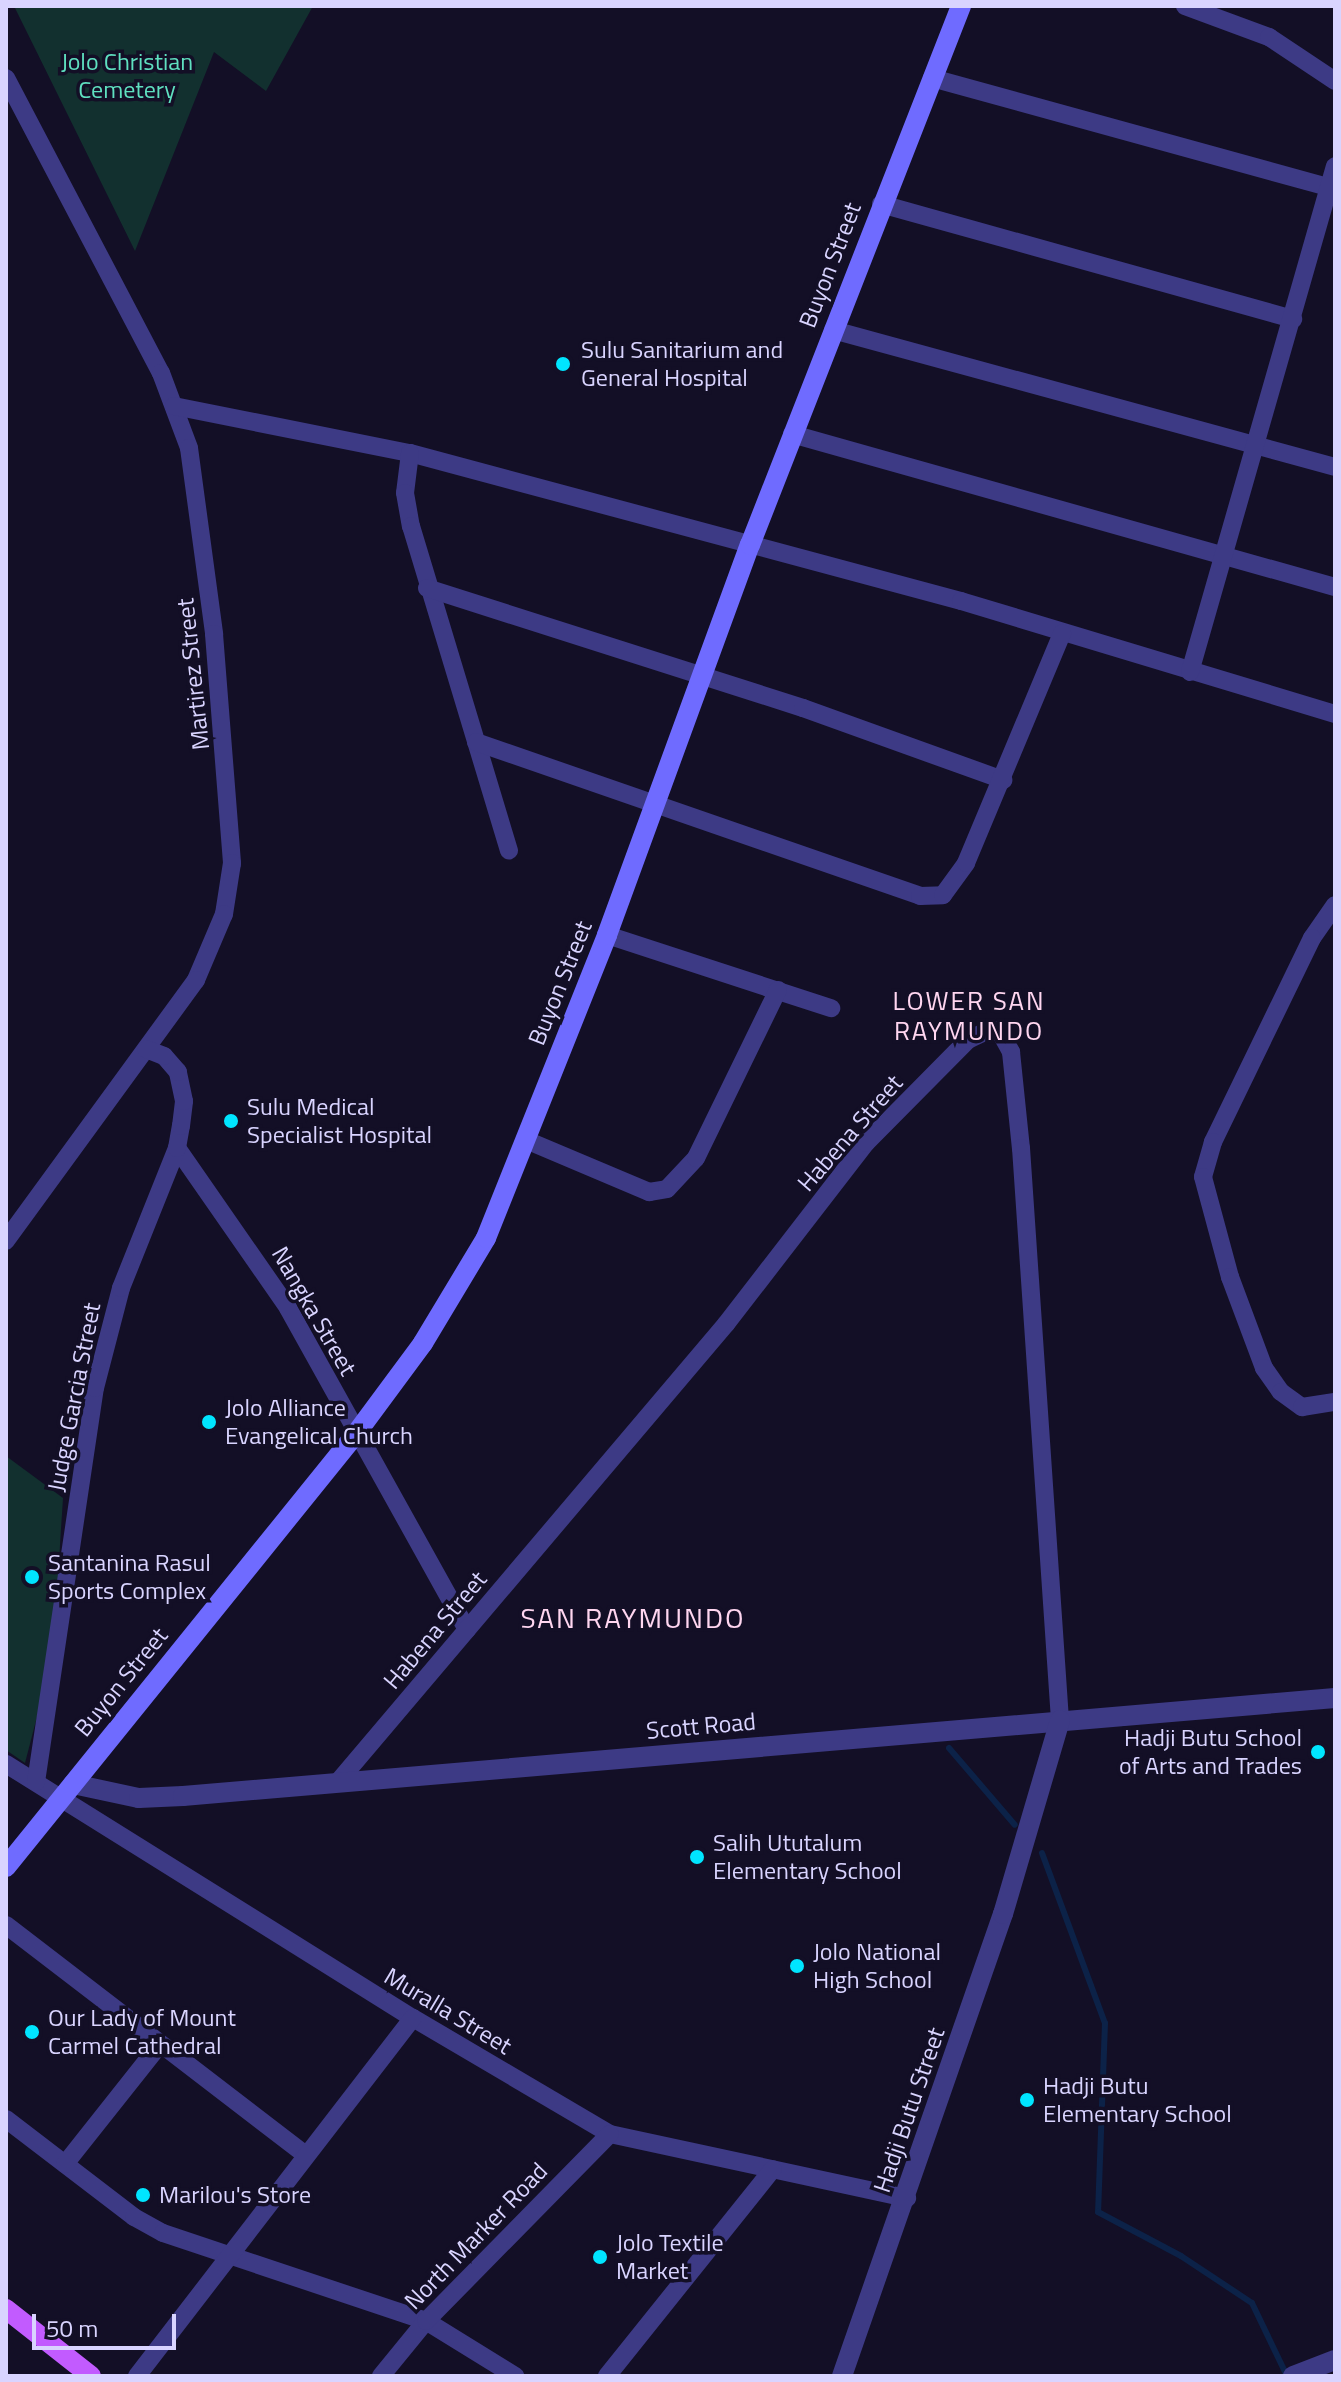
<!DOCTYPE html>
<html>
<head>
<meta charset="utf-8">
<style>
  body { margin:0 }
  #map { position:relative; width:1341px; height:2382px; overflow:hidden; background:#130f26; font-family:"Titillium Web",sans-serif }
  div>[style] { position:absolute }
  [style*='--x'] { left:calc(var(--x)*1px); top:calc(var(--y)*1px); width:calc(var(--w)*1px); rotate:calc(var(--a)*1deg) }
  .green>* { inset:0; background:#12302f }
  .stream>* { height:6px; margin:-3px; padding:0 3px; transform-origin:3px; border-radius:3px; background:#0c2248 }
  .minor>* { height:18px; margin:-9px; padding:0 9px; transform-origin:9px; border-radius:9px; background:#3d3a85 }
  .tertiary>* { height:20px; margin:-10px; padding:0 10px; transform-origin:10px; border-radius:10px; background:#3d3a85 }
  .secondary>* { height:20px; margin:-10px; padding:0 10px; transform-origin:10px; border-radius:10px; background:#6f6bff }
  .primary>* { height:20px; margin:-10px; padding:0 10px; transform-origin:10px; border-radius:10px; background:#c25bff }
  .dots>* { width:22px; height:22px; translate:-50% -50%; box-sizing:border-box; border:4px solid #130f26; border-radius:50% }
  span { translate:-50% -50%; white-space:nowrap; text-align:center; line-height:1.15; -webkit-text-stroke:7px #130f26; paint-order:stroke }
  .park-label { font-size:24px; color:#5fe0c0 }
  .street-label { font-size:24px; color:#d9d4ff }
  .poi-label { font-size:24px; color:#d9d4ff }
  .left { translate:0 -50%; text-align:left }
  .right { translate:-100% -50%; text-align:right }
  .neighbourhood-label { font-size:26px; color:#ffd6f0; letter-spacing:2px }
  .quarter-label { font-size:28px; color:#ffd6f0; letter-spacing:2px }
  .frame { position:absolute; inset:0; border:8px solid #d9d4ff; pointer-events:none }
  .scale { position:absolute; left:32px; top:2314px; width:144px; height:36px; box-sizing:border-box; border:4px solid #d9d4ff; border-top:0; padding-left:10px; font-size:24px; line-height:28px; white-space:nowrap; color:#d9d4ff; -webkit-text-stroke:6px #130f26; paint-order:stroke }
</style>
</head>
<body>
<div id="map">
  <div class="green">
    <div style="clip-path:polygon(14px 6px,313px 6px,266px 91px,214px 52px,135px 251px)"></div>
    <div style="clip-path:polygon(6px 1456px,63px 1498px,53px 1655px,25px 1763px,6px 1750px)"></div>
  </div>
  <div class="stream">
    <div style="--x:949;--y:1748;--w:101;--a:49.4"></div>
    <div style="--x:1042;--y:1853;--w:181;--a:69.7"></div>
    <div style="--x:1105;--y:2023;--w:189;--a:92.1"></div>
    <div style="--x:1098;--y:2212;--w:94;--a:27.9"></div>
    <div style="--x:1181;--y:2256;--w:85;--a:33.5"></div>
    <div style="--x:1252;--y:2303;--w:81;--a:64.4"></div>
  </div>
  <div class="minor">
    <div style="--x:1185;--y:6;--w:90;--a:20.3"></div>
    <div style="--x:1269;--y:37;--w:79;--a:33.7"></div>
    <div style="--x:6;--y:78;--w:333;--a:62.3"></div>
    <div style="--x:161;--y:373;--w:80;--a:69.5"></div>
    <div style="--x:189;--y:448;--w:188;--a:82.3"></div>
    <div style="--x:214;--y:634;--w:230;--a:85.5"></div>
    <div style="--x:232;--y:863;--w:52;--a:98.9"></div>
    <div style="--x:224;--y:914;--w:72;--a:113"></div>
    <div style="--x:196;--y:980;--w:323;--a:126.1"></div>
    <div style="--x:932;--y:78;--w:412;--a:15.4"></div>
    <div style="--x:881;--y:204;--w:428;--a:15.6"></div>
    <div style="--x:833;--y:330;--w:520;--a:15.26"></div>
    <div style="--x:174;--y:406;--w:241;--a:11.3"></div>
    <div style="--x:410;--y:453;--w:571;--a:15.03"></div>
    <div style="--x:961;--y:601;--w:391;--a:16.8"></div>
    <div style="--x:792;--y:434;--w:564;--a:15.74"></div>
    <div style="--x:410;--y:453;--w:40;--a:97.1"></div>
    <div style="--x:405;--y:493;--w:34;--a:80"></div>
    <div style="--x:411;--y:526;--w:339;--a:73.2"></div>
    <div style="--x:427;--y:588;--w:395;--a:17.7"></div>
    <div style="--x:803;--y:708;--w:213;--a:19.8"></div>
    <div style="--x:1190;--y:672;--w:526;--a:-74.01"></div>
    <div style="--x:476;--y:742;--w:470;--a:19.1"></div>
    <div style="--x:920;--y:896;--w:23;--a:-2"></div>
    <div style="--x:943;--y:895;--w:39;--a:-54"></div>
    <div style="--x:966;--y:863;--w:249;--a:-67.3"></div>
    <div style="--x:1335;--y:905;--w:40;--a:124.9"></div>
    <div style="--x:1312;--y:938;--w:227;--a:115.9"></div>
    <div style="--x:1213;--y:1142;--w:36;--a:106"></div>
    <div style="--x:1203;--y:1177;--w:104;--a:74.9"></div>
    <div style="--x:1230;--y:1277;--w:97;--a:69.5"></div>
    <div style="--x:1264;--y:1368;--w:29;--a:55"></div>
    <div style="--x:1281;--y:1392;--w:26;--a:36"></div>
    <div style="--x:1302;--y:1407;--w:33;--a:-9"></div>
    <div style="--x:607;--y:935;--w:236;--a:18.1"></div>
    <div style="--x:526;--y:1140;--w:134;--a:22.9"></div>
    <div style="--x:649;--y:1192;--w:18;--a:-9"></div>
    <div style="--x:667;--y:1189;--w:42;--a:-46.9"></div>
    <div style="--x:696;--y:1158;--w:187;--a:-64"></div>
    <div style="--x:177;--y:1148;--w:195;--a:55.2"></div>
    <div style="--x:288;--y:1308;--w:368;--a:60.9"></div>
    <div style="--x:6;--y:1764;--w:480;--a:32"></div>
    <div style="--x:413;--y:2018;--w:229;--a:30.5"></div>
    <div style="--x:610;--y:2134;--w:304;--a:12.2"></div>
    <div style="--x:36;--y:1782;--w:398;--a:-81.5"></div>
    <div style="--x:95;--y:1388;--w:103;--a:-75.4"></div>
    <div style="--x:121;--y:1288;--w:151;--a:-68.2"></div>
    <div style="--x:177;--y:1148;--w:22;--a:-80"></div>
    <div style="--x:181;--y:1126;--w:25;--a:-83"></div>
    <div style="--x:184;--y:1101;--w:30;--a:-102"></div>
    <div style="--x:178;--y:1072;--w:21;--a:-131"></div>
    <div style="--x:164;--y:1056;--w:19;--a:-159"></div>
    <div style="--x:337;--y:1783;--w:602;--a:-49.72"></div>
    <div style="--x:726;--y:1324;--w:229;--a:-52.3"></div>
    <div style="--x:866;--y:1143;--w:145;--a:-45.3"></div>
    <div style="--x:968;--y:1040;--w:25;--a:-26"></div>
    <div style="--x:991;--y:1029;--w:9;--a:18"></div>
    <div style="--x:1000;--y:1032;--w:23;--a:61"></div>
    <div style="--x:1011;--y:1052;--w:97;--a:84.1"></div>
    <div style="--x:1021;--y:1148;--w:573;--a:86.1"></div>
    <div style="--x:6;--y:1925;--w:378;--a:37.5"></div>
    <div style="--x:6;--y:2119;--w:161;--a:37.4"></div>
    <div style="--x:134;--y:2217;--w:33;--a:29"></div>
    <div style="--x:163;--y:2233;--w:277;--a:18.5"></div>
    <div style="--x:426;--y:2321;--w:105;--a:31.7"></div>
    <div style="--x:65;--y:2164;--w:153;--a:-51.6"></div>
    <div style="--x:137;--y:2376;--w:452;--a:-52.4"></div>
    <div style="--x:381;--y:2376;--w:71;--a:-50.7"></div>
    <div style="--x:426;--y:2321;--w:262;--a:-45.5"></div>
    <div style="--x:607;--y:2376;--w:265;--a:-51.3"></div>
  </div>
  <div class="tertiary">
    <div style="--x:73;--y:1784;--w:67;--a:12"></div>
    <div style="--x:139;--y:1798;--w:44;--a:-2.6"></div>
    <div style="--x:183;--y:1796;--w:1156;--a:-4.86"></div>
    <div style="--x:842;--y:2376;--w:489;--a:-70.8"></div>
    <div style="--x:1003;--y:1914;--w:202;--a:-73.6"></div>
    <div style="--x:1293;--y:2376;--w:45;--a:-20.9"></div>
  </div>
  <div class="secondary">
    <div style="--x:6;--y:1867;--w:555;--a:-51.07"></div>
    <div style="--x:355;--y:1435;--w:114;--a:-53.5"></div>
    <div style="--x:423;--y:1343;--w:122;--a:-59"></div>
    <div style="--x:486;--y:1238;--w:326;--a:-68.2"></div>
    <div style="--x:607;--y:935;--w:415;--a:-69.9"></div>
    <div style="--x:750;--y:545;--w:579;--a:-68.62"></div>
  </div>
  <div class="primary">
    <div style="--x:6;--y:2309;--w:108;--a:38.2"></div>
  </div>
  <div class="dots">
    <div style="left:563px;top:364px;background:#00e5ff"></div>
    <div style="left:231px;top:1121px;background:#00e5ff"></div>
    <div style="left:209px;top:1422px;background:#00e5ff"></div>
    <div style="left:32px;top:1577px;background:#00e5ff"></div>
    <div style="left:1318px;top:1752px;background:#00e5ff"></div>
    <div style="left:697px;top:1857px;background:#00e5ff"></div>
    <div style="left:797px;top:1966px;background:#00e5ff"></div>
    <div style="left:32px;top:2032px;background:#00e5ff"></div>
    <div style="left:1027px;top:2100px;background:#00e5ff"></div>
    <div style="left:143px;top:2195px;background:#00e5ff"></div>
    <div style="left:600px;top:2257px;background:#00e5ff"></div>
  </div>
  <div class="park-label">
    <span style="left:127px;top:76px">Jolo Christian<br>Cemetery</span>
  </div>
  <div class="street-label">
    <span style="left:830px;top:265px;rotate:-69deg">Buyon Street</span>
    <span style="left:193px;top:674px;rotate:-96deg">Martirez Street</span>
    <span style="left:560px;top:983px;rotate:-68deg">Buyon Street</span>
    <span style="left:850px;top:1133px;rotate:-49deg">Habena Street</span>
    <span style="left:314px;top:1311px;rotate:60deg">Nangka Street</span>
    <span style="left:74px;top:1397px;rotate:-79deg">Judge Garcia Street</span>
    <span style="left:435px;top:1630px;rotate:-50deg">Habena Street</span>
    <span style="left:121px;top:1682px;rotate:-51deg">Buyon Street</span>
    <span style="left:701px;top:1726px;rotate:-5deg">Scott Road</span>
    <span style="left:448px;top:2011px;rotate:31deg">Muralla Street</span>
    <span style="left:909px;top:2110px;rotate:-71deg">Hadji Butu Street</span>
    <span style="left:476px;top:2236px;rotate:-46deg">North Marker Road</span>
  </div>
  <div class="poi-label">
    <span class="left" style="left:581px;top:364px">Sulu Sanitarium and<br>General Hospital</span>
    <span class="left" style="left:247px;top:1121px">Sulu Medical<br>Specialist Hospital</span>
    <span class="left" style="left:225px;top:1422px">Jolo Alliance<br>Evangelical Church</span>
    <span class="left" style="left:48px;top:1577px">Santanina Rasul<br>Sports Complex</span>
    <span class="right" style="left:1302px;top:1752px">Hadji Butu School<br>of Arts and Trades</span>
    <span class="left" style="left:713px;top:1857px">Salih Ututalum<br>Elementary School</span>
    <span class="left" style="left:813px;top:1966px">Jolo National<br>High School</span>
    <span class="left" style="left:48px;top:2032px">Our Lady of Mount<br>Carmel Cathedral</span>
    <span class="left" style="left:1043px;top:2100px">Hadji Butu<br>Elementary School</span>
    <span class="left" style="left:159px;top:2195px">Marilou's Store</span>
    <span class="left" style="left:616px;top:2257px">Jolo Textile<br>Market</span>
  </div>
  <div class="neighbourhood-label">
    <span style="left:969px;top:1016px">LOWER SAN<br>RAYMUNDO</span>
  </div>
  <div class="quarter-label">
    <span style="left:633px;top:1618px">SAN RAYMUNDO</span>
  </div>
  <div class="frame"></div>
  <div class="scale">50 m</div>
</div>
</body>
</html>
